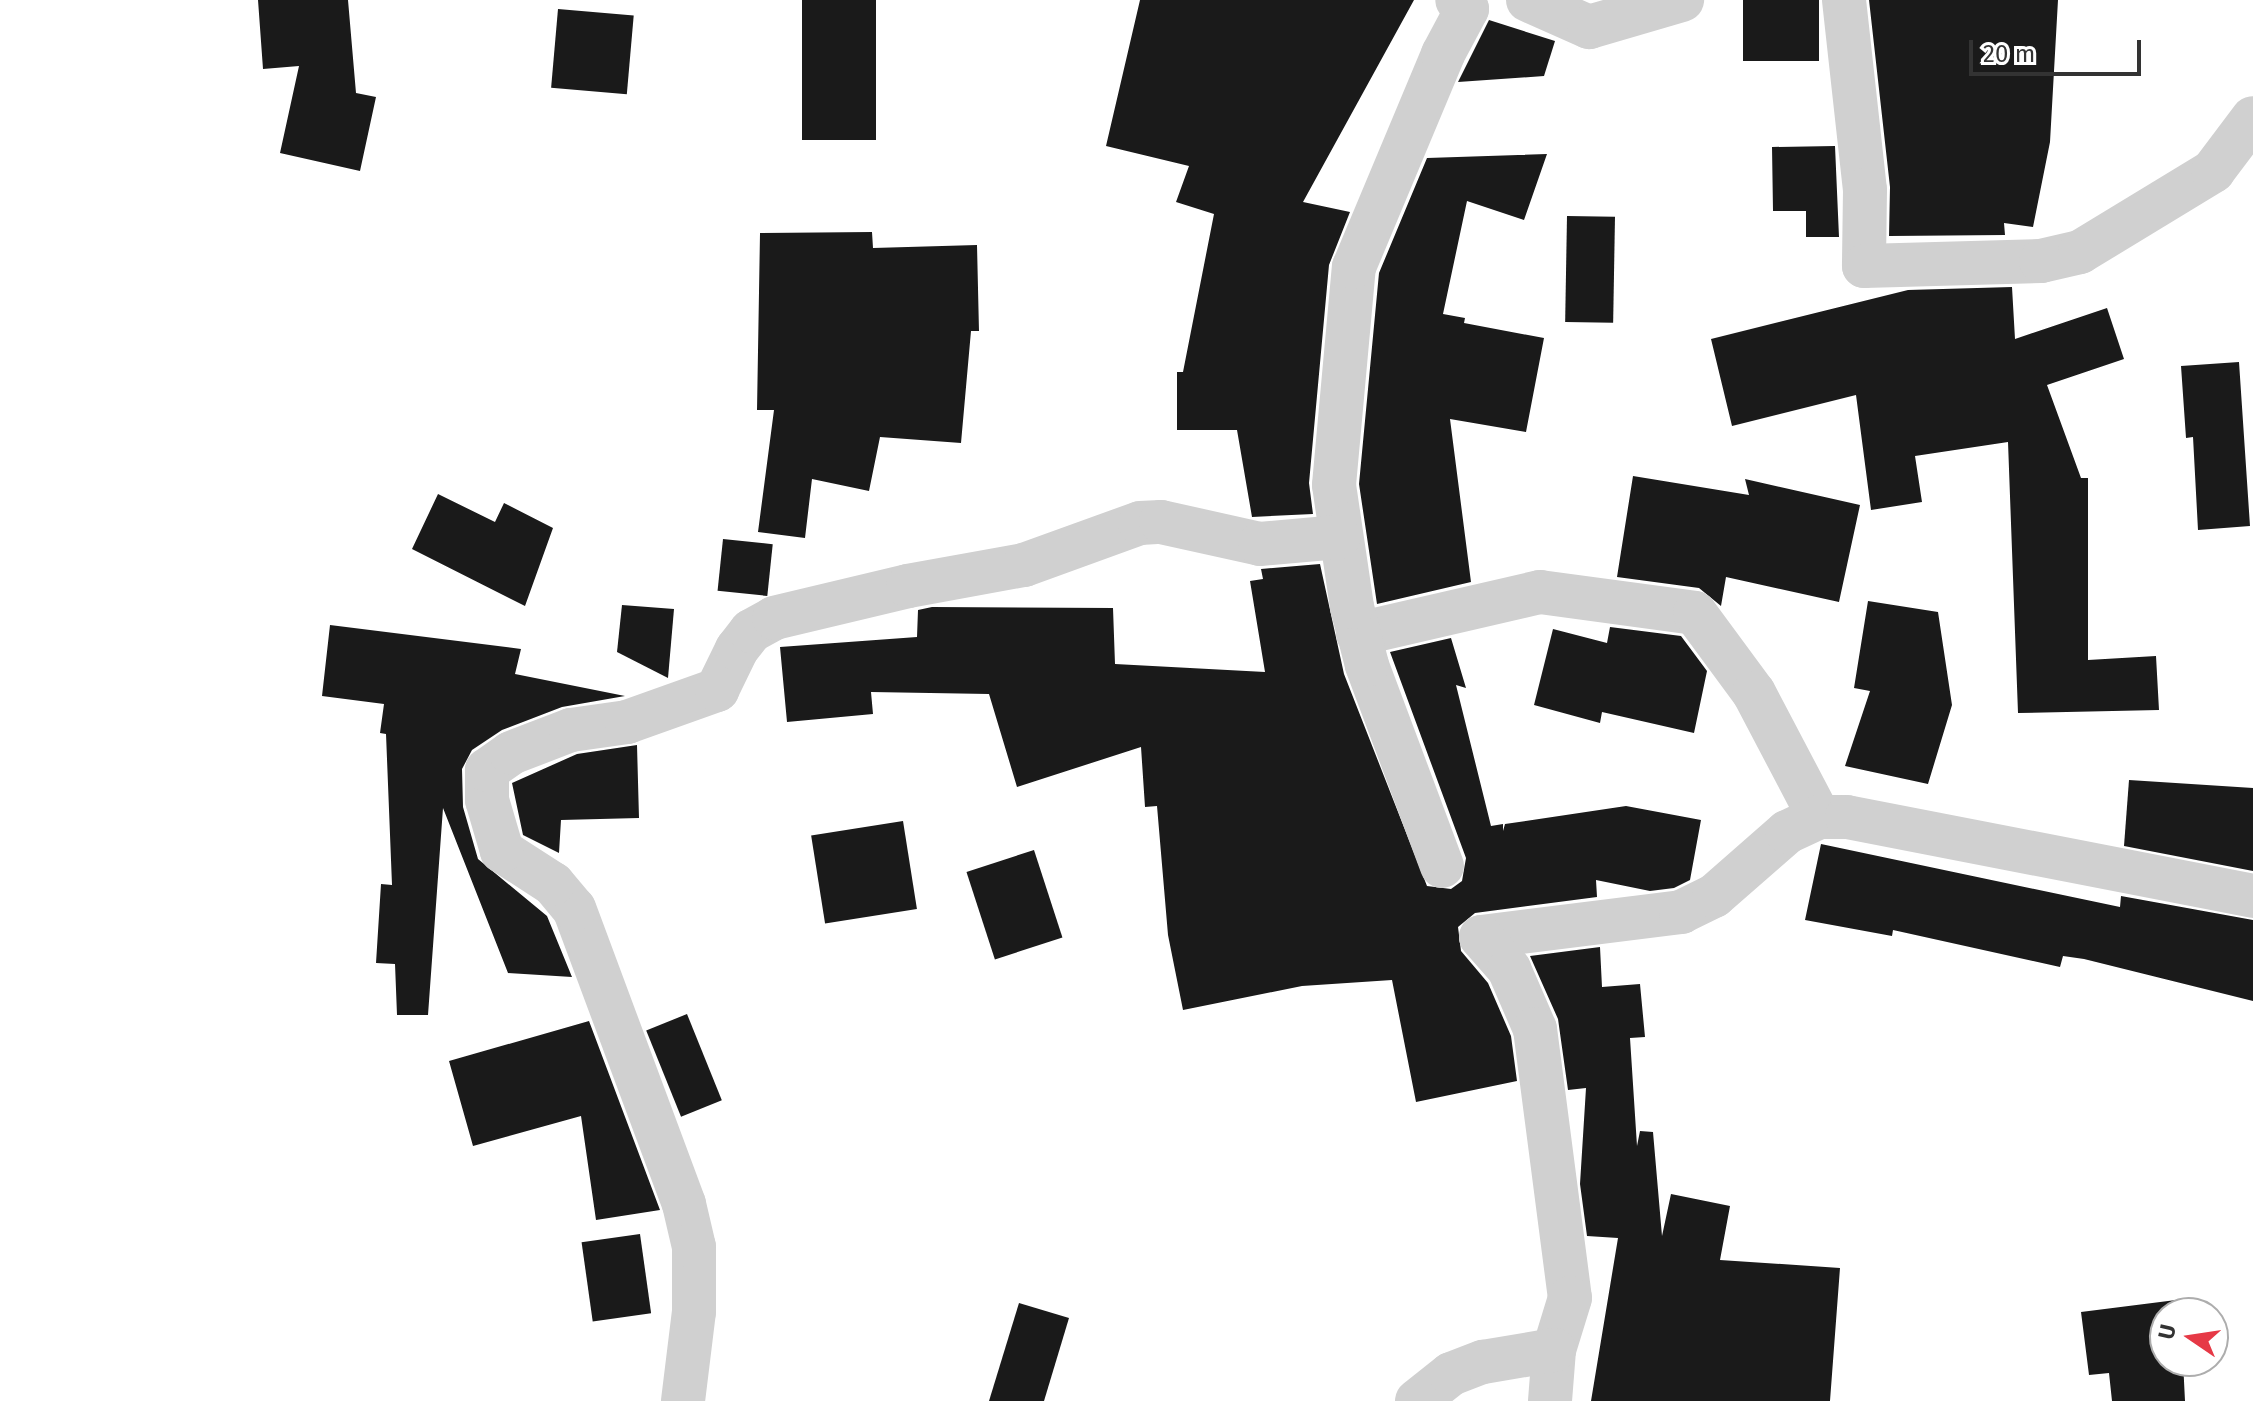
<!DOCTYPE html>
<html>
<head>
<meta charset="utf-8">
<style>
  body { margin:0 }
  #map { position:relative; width:2253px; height:1401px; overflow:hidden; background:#fff; font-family:"Fira Sans",sans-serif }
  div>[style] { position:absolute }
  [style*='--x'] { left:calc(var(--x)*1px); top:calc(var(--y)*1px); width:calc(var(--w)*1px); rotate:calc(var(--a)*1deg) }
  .building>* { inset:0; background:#1a1a1a; transform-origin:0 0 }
  .minor>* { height:44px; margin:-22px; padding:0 22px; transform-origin:22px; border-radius:22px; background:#d0d0d0 }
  span { translate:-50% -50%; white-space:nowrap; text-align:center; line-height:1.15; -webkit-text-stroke:8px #fff; paint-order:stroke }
  .north { position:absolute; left:2149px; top:1297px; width:80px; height:80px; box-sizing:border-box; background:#fff; border:2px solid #adadad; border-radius:50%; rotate:283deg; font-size:22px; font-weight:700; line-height:32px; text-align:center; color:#333 }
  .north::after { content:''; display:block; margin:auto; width:28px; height:36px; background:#e63946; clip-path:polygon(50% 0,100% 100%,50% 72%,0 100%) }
  .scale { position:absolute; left:1969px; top:40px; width:172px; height:36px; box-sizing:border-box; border:4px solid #333; border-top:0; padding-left:10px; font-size:24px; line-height:28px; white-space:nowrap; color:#333; -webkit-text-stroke:6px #fff; paint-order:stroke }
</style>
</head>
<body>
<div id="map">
  <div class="building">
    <div style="clip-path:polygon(258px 0,348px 0,356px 93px,376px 97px,360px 171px,280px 153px,299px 66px,263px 69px)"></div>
    <div style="left:802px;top:0;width:74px;height:140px"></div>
    <div style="clip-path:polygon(1140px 0,1414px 0,1303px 202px,1350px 212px,1329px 265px,1309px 483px,1313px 514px,1252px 517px,1237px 430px,1177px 430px,1177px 372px,1183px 372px,1214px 214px,1176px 202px,1189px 166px,1106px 146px)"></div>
    <div style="left:1743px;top:0;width:76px;height:61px"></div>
    <div style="clip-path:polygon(1869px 0,2058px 0,2050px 142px,2033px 227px,2004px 223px,2005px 235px,1889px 236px,1890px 187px)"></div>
    <div style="left:558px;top:9px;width:76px;height:79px;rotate:5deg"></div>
    <div style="clip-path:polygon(1489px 20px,1555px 41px,1544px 76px,1458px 82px)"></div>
    <div style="clip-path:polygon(1835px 146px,1839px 237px,1806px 237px,1806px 211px,1773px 211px,1772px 147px)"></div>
    <div style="clip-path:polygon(1547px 154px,1524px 220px,1467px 201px,1443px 314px,1465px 318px,1464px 323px,1544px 338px,1526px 432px,1450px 419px,1471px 582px,1377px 604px,1359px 484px,1379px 273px,1427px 158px)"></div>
    <div style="left:1567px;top:216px;width:48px;height:106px;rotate:1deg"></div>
    <div style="clip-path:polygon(872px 232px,873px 248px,977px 245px,979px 331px,971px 331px,961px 443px,880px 437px,869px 491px,812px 479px,805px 538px,758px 532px,774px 410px,757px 410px,760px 233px)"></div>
    <div style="clip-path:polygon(2012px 287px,2015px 339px,2107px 308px,2124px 359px,2047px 385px,2081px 478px,2088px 478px,2088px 660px,2156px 656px,2159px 710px,2018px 713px,2008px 442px,1915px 456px,1922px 502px,1871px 510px,1856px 395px,1732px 426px,1711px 339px,1908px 290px)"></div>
    <div style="clip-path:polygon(2239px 362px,2250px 526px,2198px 530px,2193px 437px,2186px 438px,2181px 366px)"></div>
    <div style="clip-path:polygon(1633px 476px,1749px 495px,1745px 479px,1860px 505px,1839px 602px,1726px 577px,1721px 606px,1699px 588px,1617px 577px)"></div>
    <div style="clip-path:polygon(438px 494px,495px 522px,504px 503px,553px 528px,525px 606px,412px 549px)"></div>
    <div style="left:723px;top:539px;width:50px;height:52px;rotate:6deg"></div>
    <div style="clip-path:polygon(1320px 564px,1344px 674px,1427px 886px,1451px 889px,1462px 881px,1466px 858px,1390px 652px,1451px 638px,1466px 688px,1456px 685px,1491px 826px,1503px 824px,1503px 831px,1505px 824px,1626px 806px,1701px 820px,1690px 880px,1674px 888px,1650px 891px,1596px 880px,1597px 897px,1475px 913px,1458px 927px,1461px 951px,1488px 983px,1511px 1036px,1517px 1081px,1416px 1102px,1392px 980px,1302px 986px,1183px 1010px,1168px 935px,1157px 806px,1145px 807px,1141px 747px,1017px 787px,989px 694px,871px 692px,873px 714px,787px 722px,780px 647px,917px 637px,918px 610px,932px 607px,1113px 608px,1115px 664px,1265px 672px,1250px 581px,1263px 579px,1261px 569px)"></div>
    <div style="clip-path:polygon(1868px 601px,1938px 612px,1952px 705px,1928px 784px,1845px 766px,1870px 691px,1854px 688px)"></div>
    <div style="clip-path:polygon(622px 605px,674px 609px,668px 678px,617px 652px)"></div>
    <div style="clip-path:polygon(330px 625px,521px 649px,515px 674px,625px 696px,562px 707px,502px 730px,472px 750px,462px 769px,463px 807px,478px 859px,547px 916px,572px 977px,508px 973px,443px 808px,428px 1015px,397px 1015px,395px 964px,376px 963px,381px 884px,392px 885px,386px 734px,380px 733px,384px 704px,322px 696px)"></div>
    <div style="clip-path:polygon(1610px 627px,1681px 636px,1707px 671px,1694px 733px,1602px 712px,1600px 723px,1534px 705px,1553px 629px,1607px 643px)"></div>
    <div style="clip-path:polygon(637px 745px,639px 818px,561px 820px,559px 853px,523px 835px,512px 783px,577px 754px)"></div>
    <div style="clip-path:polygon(2129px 780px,2253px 788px,2253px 871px,2124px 846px)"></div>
    <div style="left:903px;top:821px;width:89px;height:93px;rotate:81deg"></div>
    <div style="clip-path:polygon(1821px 844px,2120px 907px,2121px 896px,2253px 920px,2253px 1001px,2084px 959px,2063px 956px,2060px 967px,1893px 930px,1892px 936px,1805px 920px)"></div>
    <div style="left:1034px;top:850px;width:92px;height:71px;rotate:72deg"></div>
    <div style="clip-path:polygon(1600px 947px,1602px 987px,1640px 984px,1645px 1037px,1630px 1038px,1637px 1146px,1640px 1131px,1653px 1132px,1662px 1236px,1671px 1194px,1730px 1206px,1720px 1260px,1840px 1268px,1830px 1401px,1591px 1401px,1618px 1238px,1587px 1236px,1580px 1184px,1586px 1088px,1568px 1090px,1558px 1019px,1530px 956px)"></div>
    <div style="left:687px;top:1014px;width:93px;height:44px;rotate:68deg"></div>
    <div style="clip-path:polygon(589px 1021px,660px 1210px,596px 1220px,581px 1116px,473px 1146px,449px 1061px)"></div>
    <div style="left:640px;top:1234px;width:80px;height:59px;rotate:82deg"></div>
    <div style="clip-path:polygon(2176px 1300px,2178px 1313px,2165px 1313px,2165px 1361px,2183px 1361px,2185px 1401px,2112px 1401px,2109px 1373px,2089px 1375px,2081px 1312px)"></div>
    <div style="clip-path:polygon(1019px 1303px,1069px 1318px,1044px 1401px,989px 1401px)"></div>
  </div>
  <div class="minor">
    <div style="--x:1528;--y:0;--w:67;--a:23.9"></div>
    <div style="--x:1589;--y:27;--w:97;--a:-16.2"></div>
    <div style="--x:1844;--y:0;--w:191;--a:83.7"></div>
    <div style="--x:1865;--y:190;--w:76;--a:90.8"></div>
    <div style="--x:1864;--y:266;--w:177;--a:-1.6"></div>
    <div style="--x:2041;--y:261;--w:40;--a:-13"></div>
    <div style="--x:2080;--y:252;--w:156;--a:-31.3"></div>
    <div style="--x:2213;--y:171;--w:66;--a:-53"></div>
    <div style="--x:1358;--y:634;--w:187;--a:-13"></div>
    <div style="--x:1540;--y:592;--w:156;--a:7.7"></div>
    <div style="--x:1695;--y:613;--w:99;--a:53.6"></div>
    <div style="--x:1754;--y:693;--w:140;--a:62.3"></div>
    <div style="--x:1442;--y:866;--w:215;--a:-110.5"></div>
    <div style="--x:1367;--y:665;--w:60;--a:-104.5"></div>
    <div style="--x:1352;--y:607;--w:123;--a:-98.4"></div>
    <div style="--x:1334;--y:485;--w:219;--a:-84.8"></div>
    <div style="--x:1354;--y:267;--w:231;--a:-67.3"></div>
    <div style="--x:1443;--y:54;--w:51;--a:-61.9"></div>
    <div style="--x:1467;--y:9;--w:13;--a:-138"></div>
    <div style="--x:1481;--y:937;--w:202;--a:-7.1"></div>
    <div style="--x:1681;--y:912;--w:37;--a:-26"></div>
    <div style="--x:1714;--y:896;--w:97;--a:-41.2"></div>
    <div style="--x:1787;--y:832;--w:35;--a:-25"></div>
    <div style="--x:1819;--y:817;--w:28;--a:0"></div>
    <div style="--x:1847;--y:817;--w:414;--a:11"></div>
    <div style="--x:1481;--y:937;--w:43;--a:48.8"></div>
    <div style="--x:1509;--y:969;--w:65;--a:66.6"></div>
    <div style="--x:1535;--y:1029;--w:271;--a:82.6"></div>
    <div style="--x:1570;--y:1298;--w:54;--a:107.1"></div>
    <div style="--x:1554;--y:1350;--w:51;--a:94.5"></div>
    <div style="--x:683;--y:1401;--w:90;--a:-83"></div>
    <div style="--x:694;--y:1312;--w:65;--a:-90"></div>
    <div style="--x:694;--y:1247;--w:44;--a:-103.1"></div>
    <div style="--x:684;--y:1204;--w:315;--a:-110.4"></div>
    <div style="--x:574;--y:909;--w:33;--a:-130"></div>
    <div style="--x:553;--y:884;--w:61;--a:-147.1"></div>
    <div style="--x:502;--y:851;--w:53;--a:-106.4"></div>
    <div style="--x:487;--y:800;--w:30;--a:-90"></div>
    <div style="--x:487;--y:770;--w:29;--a:-35"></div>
    <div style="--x:511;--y:753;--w:64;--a:-21"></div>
    <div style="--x:571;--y:730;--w:57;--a:-8.1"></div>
    <div style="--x:627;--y:722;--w:96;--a:-19.6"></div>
    <div style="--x:717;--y:690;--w:46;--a:-64"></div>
    <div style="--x:737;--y:649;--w:23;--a:-52"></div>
    <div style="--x:751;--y:631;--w:26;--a:-29"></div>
    <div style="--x:774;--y:618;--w:138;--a:-13.4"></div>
    <div style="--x:908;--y:586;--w:118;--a:-10.3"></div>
    <div style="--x:1024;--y:565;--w:123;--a:-19.9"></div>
    <div style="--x:1140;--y:523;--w:21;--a:-3"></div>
    <div style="--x:1161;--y:522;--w:101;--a:12.5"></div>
    <div style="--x:1260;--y:544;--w:79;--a:-5.1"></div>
    <div style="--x:1417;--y:1401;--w:43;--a:-38.5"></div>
    <div style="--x:1451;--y:1374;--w:34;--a:-21"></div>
    <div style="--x:1483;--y:1362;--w:72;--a:-9.6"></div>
  </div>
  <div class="north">U</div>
  <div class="scale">20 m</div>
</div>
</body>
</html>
